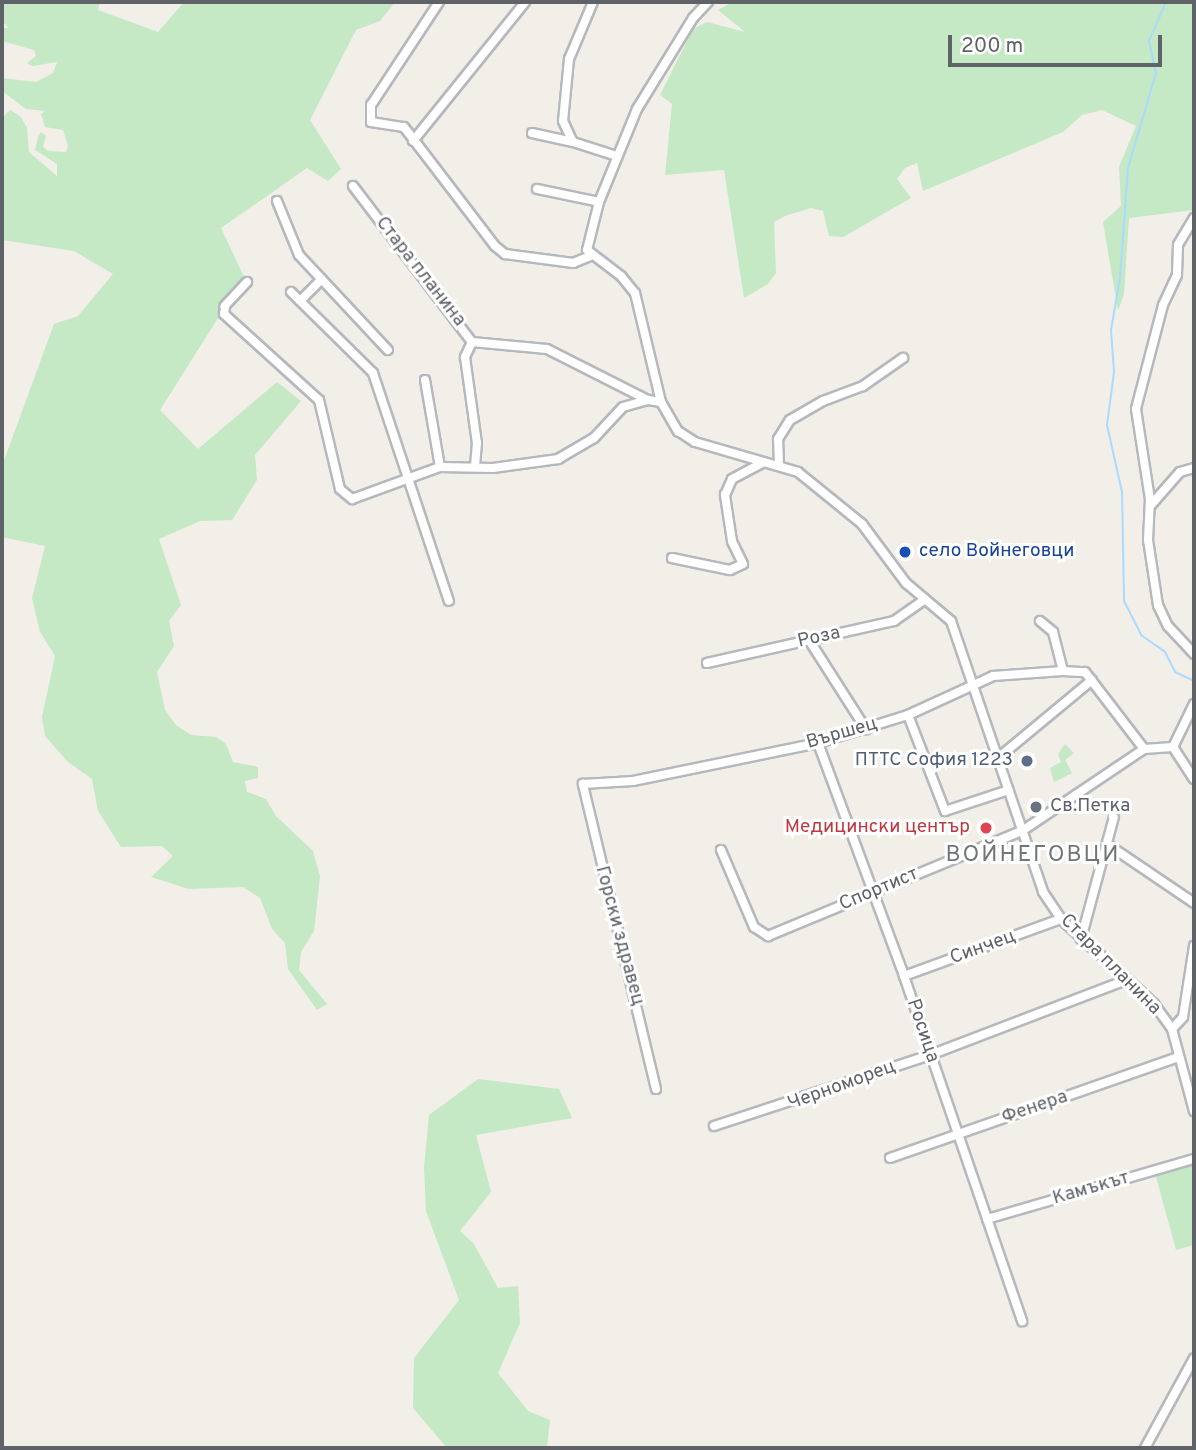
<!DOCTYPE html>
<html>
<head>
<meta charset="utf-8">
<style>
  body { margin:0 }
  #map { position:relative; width:1196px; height:1450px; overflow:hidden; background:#f1efe8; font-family:Overpass,sans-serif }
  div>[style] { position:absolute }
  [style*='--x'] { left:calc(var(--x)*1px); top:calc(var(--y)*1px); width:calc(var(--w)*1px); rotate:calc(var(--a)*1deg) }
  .green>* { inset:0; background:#c5e8c5 }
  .stream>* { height:2px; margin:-1px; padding:0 1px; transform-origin:1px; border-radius:1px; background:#aadaff }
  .roads { filter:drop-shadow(2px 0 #b5b8bc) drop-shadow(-2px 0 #b5b8bc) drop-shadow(0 2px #b5b8bc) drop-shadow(0 -2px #b5b8bc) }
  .minor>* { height:8px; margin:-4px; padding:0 4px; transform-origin:4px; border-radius:4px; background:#fff }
  .dots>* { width:19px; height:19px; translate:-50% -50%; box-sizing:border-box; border:4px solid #fff; border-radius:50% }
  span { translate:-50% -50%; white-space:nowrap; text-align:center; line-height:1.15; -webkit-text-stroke:6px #fff; paint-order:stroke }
  .street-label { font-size:19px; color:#5f6368 }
  .transit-label { font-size:19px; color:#164399 }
  .left { translate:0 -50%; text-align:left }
  .service-label { font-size:19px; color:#4e5e75 }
  .right { translate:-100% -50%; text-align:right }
  .worship-label { font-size:19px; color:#5b616d }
  .health-label { font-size:19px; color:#be3a42 }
  .quarter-label { font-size:23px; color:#70757a; letter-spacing:2px }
  .frame { position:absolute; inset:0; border:4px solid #5f6368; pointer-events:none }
  .scale { position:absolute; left:948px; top:35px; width:214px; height:32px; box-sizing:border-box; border:4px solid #5f6368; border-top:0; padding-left:9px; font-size:21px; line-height:24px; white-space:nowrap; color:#5f6368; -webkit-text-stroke:5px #fff; paint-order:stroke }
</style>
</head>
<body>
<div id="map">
  <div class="green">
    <div style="clip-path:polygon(2px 2px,100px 2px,98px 10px,158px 32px,184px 2px,395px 2px,380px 21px,356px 30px,310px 120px,341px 169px,328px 181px,307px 168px,221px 228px,244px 277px,160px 410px,198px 449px,277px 382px,301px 401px,255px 455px,257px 480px,232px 520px,200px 521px,159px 539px,181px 605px,169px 621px,174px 646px,157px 672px,165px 710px,176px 725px,191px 735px,216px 737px,226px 744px,233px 762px,258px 767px,258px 778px,245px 781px,247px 792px,266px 799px,276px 816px,313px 851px,320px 876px,314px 931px,301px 952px,299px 970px,327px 1004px,317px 1010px,288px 969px,285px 943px,272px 929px,260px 898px,243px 887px,189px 889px,151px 877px,173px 856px,162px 846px,121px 847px,98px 811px,92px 779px,68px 762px,45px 736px,42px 717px,55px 656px,40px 632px,32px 598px,45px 546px,2px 537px,2px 466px,54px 324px,78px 316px,113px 274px,74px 251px,2px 240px,2px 118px,10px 110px,21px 117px,27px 128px,29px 152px,57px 176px,57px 164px,35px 150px,38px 137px,41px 132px,46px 136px,43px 147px,48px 151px,66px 152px,68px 146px,63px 130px,45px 127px,41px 114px,45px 111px,26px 109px,2px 91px,2px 78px,36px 82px,53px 73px,57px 62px,32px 66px,27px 63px,36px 56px,34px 50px,2px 41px,2px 28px,9px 28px,2px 21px)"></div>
    <div style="clip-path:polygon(733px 2px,1194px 2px,1194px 210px,1129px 218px,1124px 294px,1118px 311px,1103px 222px,1121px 206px,1119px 167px,1136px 126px,1102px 110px,1082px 115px,1063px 132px,923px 191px,917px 163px,905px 168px,897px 179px,911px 198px,843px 237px,829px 236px,823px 211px,811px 208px,785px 216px,774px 222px,776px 273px,768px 284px,744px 298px,724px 170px,665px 175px,672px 104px,660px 95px,693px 29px,707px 22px,745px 32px,718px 10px)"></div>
    <div style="clip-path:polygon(1065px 744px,1074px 753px,1065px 760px,1072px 773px,1054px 782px,1050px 768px,1061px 762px,1058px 754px)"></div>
    <div style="clip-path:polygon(478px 1079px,559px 1089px,572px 1118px,476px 1135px,491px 1192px,460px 1231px,474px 1244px,498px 1288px,518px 1286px,520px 1323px,498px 1373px,528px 1411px,550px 1420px,547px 1448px,447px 1448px,413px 1408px,414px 1358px,459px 1300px,426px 1211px,424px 1167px,429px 1115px)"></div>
    <div style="clip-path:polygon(1194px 1162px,1194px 1245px,1176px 1250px,1155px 1173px)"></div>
  </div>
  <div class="stream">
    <div style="--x:1166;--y:2;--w:43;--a:113.6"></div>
    <div style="--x:1149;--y:41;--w:33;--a:78"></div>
    <div style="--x:1156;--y:73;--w:99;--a:106.4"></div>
    <div style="--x:1128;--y:168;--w:110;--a:94.2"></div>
    <div style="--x:1120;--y:278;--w:53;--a:99.8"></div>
    <div style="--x:1111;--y:330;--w:42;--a:85.9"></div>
    <div style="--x:1114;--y:372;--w:53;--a:97.5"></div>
    <div style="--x:1107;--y:425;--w:69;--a:77.4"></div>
    <div style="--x:1122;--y:492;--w:109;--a:88.9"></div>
    <div style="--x:1124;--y:601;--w:38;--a:63"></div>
    <div style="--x:1141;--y:635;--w:29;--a:35"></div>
    <div style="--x:1165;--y:652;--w:22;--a:63"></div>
    <div style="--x:1175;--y:672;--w:21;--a:25"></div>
  </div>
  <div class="roads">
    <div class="minor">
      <div style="--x:439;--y:2;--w:123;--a:123.4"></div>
      <div style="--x:371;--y:105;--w:17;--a:90"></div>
      <div style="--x:371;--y:122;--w:33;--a:9"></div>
      <div style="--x:404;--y:127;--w:150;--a:52.6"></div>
      <div style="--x:495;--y:246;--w:13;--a:39"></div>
      <div style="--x:505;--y:254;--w:69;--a:7.5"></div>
      <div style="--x:573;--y:263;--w:18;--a:-22"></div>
      <div style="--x:593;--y:2;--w:62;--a:112.8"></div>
      <div style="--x:569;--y:59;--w:62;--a:95.5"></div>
      <div style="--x:563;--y:121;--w:23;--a:65"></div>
      <div style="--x:573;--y:142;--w:46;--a:17.7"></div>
      <div style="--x:708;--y:2;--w:22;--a:133"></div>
      <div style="--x:693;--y:18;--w:107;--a:121.6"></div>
      <div style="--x:637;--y:109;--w:100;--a:112.2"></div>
      <div style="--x:599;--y:202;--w:49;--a:104"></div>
      <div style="--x:587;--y:250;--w:43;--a:37.4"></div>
      <div style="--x:621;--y:276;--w:22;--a:51"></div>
      <div style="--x:635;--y:293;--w:112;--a:76.6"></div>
      <div style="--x:661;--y:402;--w:34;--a:60"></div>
      <div style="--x:678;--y:431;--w:20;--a:33"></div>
      <div style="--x:695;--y:442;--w:107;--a:16.2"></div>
      <div style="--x:798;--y:472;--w:82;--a:39.1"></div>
      <div style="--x:862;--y:524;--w:74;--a:53.3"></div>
      <div style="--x:906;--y:583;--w:59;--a:40.2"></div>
      <div style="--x:951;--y:621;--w:286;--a:71.2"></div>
      <div style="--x:1043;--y:892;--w:32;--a:56"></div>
      <div style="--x:1061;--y:919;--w:126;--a:42.4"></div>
      <div style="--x:1154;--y:1004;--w:31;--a:54"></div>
      <div style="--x:1172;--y:1029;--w:85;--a:75"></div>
      <div style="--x:532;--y:133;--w:42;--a:12.4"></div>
      <div style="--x:413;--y:141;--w:179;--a:-51.1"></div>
      <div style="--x:353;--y:186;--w:196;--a:52.7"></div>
      <div style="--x:537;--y:189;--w:63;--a:11.8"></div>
      <div style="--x:277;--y:201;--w:58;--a:67.8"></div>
      <div style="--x:299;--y:255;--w:130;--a:46.9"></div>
      <div style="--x:1194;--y:218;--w:31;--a:121"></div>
      <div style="--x:1178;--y:245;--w:30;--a:92"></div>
      <div style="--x:1177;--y:275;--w:33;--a:115"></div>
      <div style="--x:1163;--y:305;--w:107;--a:104.6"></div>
      <div style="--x:1136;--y:409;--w:91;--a:81.2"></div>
      <div style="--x:1150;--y:499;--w:41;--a:92.8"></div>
      <div style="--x:1148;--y:540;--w:66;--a:81.3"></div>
      <div style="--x:1158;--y:605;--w:23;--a:65"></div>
      <div style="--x:1168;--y:626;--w:38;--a:47"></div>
      <div style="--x:247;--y:282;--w:33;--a:133"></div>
      <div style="--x:225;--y:306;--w:8;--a:97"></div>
      <div style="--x:224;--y:314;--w:128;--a:42.2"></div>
      <div style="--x:319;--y:400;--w:91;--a:76.7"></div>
      <div style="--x:340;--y:489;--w:16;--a:40"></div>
      <div style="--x:352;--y:499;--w:94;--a:-20"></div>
      <div style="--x:440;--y:467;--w:53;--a:1.1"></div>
      <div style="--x:493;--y:468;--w:66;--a:-7.9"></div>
      <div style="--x:558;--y:459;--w:42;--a:-30.3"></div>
      <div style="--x:594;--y:438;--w:42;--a:-46.9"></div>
      <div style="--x:623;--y:407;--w:26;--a:-16"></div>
      <div style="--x:648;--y:400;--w:13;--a:9"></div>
      <div style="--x:291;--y:292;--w:115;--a:44.6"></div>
      <div style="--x:373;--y:373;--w:240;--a:71.6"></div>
      <div style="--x:300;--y:301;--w:28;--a:-45"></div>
      <div style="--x:472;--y:342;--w:75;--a:5.3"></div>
      <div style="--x:547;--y:349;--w:113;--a:26.8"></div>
      <div style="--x:472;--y:342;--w:17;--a:115"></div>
      <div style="--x:465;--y:357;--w:87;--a:82.1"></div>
      <div style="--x:477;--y:443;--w:24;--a:95"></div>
      <div style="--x:425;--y:380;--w:88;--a:80.2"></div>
      <div style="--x:779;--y:465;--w:26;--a:-92"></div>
      <div style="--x:778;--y:439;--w:22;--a:-58"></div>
      <div style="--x:790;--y:420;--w:38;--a:-30"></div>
      <div style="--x:823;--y:401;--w:43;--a:-20.6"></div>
      <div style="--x:863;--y:386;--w:49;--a:-35"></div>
      <div style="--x:1151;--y:505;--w:44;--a:-48.7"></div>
      <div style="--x:1180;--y:472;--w:15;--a:-16"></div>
      <div style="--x:672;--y:558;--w:59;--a:11.7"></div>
      <div style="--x:730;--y:570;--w:14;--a:-25"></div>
      <div style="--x:743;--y:564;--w:25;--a:-116"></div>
      <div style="--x:732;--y:541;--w:47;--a:-98.7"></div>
      <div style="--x:725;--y:495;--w:17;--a:-66"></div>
      <div style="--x:732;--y:479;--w:36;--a:-28"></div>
      <div style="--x:1040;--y:621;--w:17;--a:40"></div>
      <div style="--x:1053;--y:632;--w:40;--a:75.6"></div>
      <div style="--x:809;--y:640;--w:106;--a:57.4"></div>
      <div style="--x:707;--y:663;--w:192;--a:-12.7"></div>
      <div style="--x:894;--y:621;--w:38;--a:-35"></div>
      <div style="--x:908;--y:715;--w:103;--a:68.9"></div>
      <div style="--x:945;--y:811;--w:67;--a:-18.2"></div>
      <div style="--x:818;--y:743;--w:248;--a:69.7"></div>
      <div style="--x:904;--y:976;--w:365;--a:71.1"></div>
      <div style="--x:1173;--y:747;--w:48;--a:-64"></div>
      <div style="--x:1173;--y:747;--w:38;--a:57"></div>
      <div style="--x:998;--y:758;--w:122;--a:-39.7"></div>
      <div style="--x:1107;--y:844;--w:105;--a:34.1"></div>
      <div style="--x:721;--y:850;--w:84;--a:66.8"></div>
      <div style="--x:754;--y:927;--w:17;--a:33"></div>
      <div style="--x:768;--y:936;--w:275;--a:-22.5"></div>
      <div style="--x:1022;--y:831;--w:147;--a:-33.9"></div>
      <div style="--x:1144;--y:749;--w:29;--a:-4"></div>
      <div style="--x:1081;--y:939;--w:126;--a:-74.9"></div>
      <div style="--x:904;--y:976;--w:167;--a:-20"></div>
      <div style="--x:1172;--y:1029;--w:16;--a:-47"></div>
      <div style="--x:1183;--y:1017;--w:72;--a:-81.2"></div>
      <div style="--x:656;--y:1089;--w:314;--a:-103.5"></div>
      <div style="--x:583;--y:784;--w:50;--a:-3.4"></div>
      <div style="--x:633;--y:781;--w:189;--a:-11.6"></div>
      <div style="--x:818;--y:743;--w:94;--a:-17.3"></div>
      <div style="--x:908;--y:715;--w:94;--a:-24.6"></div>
      <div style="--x:993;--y:676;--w:70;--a:-4.1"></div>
      <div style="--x:1063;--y:671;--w:22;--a:3"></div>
      <div style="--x:1085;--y:672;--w:97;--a:52.5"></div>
      <div style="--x:714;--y:1126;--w:227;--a:-18.2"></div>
      <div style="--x:930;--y:1055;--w:210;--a:-20.9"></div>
      <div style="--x:890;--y:1158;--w:306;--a:-19.3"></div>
      <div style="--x:987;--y:1219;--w:216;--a:-16.2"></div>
      <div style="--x:1145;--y:1448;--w:102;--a:-61.4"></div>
    </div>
  </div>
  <div class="dots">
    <div style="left:905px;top:552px;background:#1a4fb4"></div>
    <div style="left:1027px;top:761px;background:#5c6f8a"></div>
    <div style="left:1036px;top:807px;background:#6b7280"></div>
    <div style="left:986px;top:828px;background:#e0444e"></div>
  </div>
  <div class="street-label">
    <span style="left:420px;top:272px;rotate:52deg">Стара планина</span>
    <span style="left:819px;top:638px;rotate:-13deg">Роза</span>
    <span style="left:842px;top:734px;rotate:-16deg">Вършец</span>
    <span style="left:879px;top:890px;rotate:-23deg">Спортист</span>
    <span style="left:619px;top:936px;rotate:75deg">Горски здравец</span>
    <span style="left:983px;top:948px;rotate:-20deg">Синчец</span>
    <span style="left:1110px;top:965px;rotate:45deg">Стара планина</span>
    <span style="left:922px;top:1031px;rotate:71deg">Росица</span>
    <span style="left:842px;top:1086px;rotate:-20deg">Черноморец</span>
    <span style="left:1035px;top:1108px;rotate:-19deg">Фенера</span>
    <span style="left:1091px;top:1189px;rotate:-16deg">Камъкът</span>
  </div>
  <div class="transit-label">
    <span class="left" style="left:919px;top:552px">село Войнеговци</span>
  </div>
  <div class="service-label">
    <span class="right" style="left:1013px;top:761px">ПТТС София 1223</span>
  </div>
  <div class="worship-label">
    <span class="left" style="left:1050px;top:807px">Св.Петка</span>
  </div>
  <div class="health-label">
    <span class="right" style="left:970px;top:828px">Медицински център</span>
  </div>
  <div class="quarter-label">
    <span style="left:1033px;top:856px">ВОЙНЕГОВЦИ</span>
  </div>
  <div class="frame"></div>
  <div class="scale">200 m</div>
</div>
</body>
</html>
